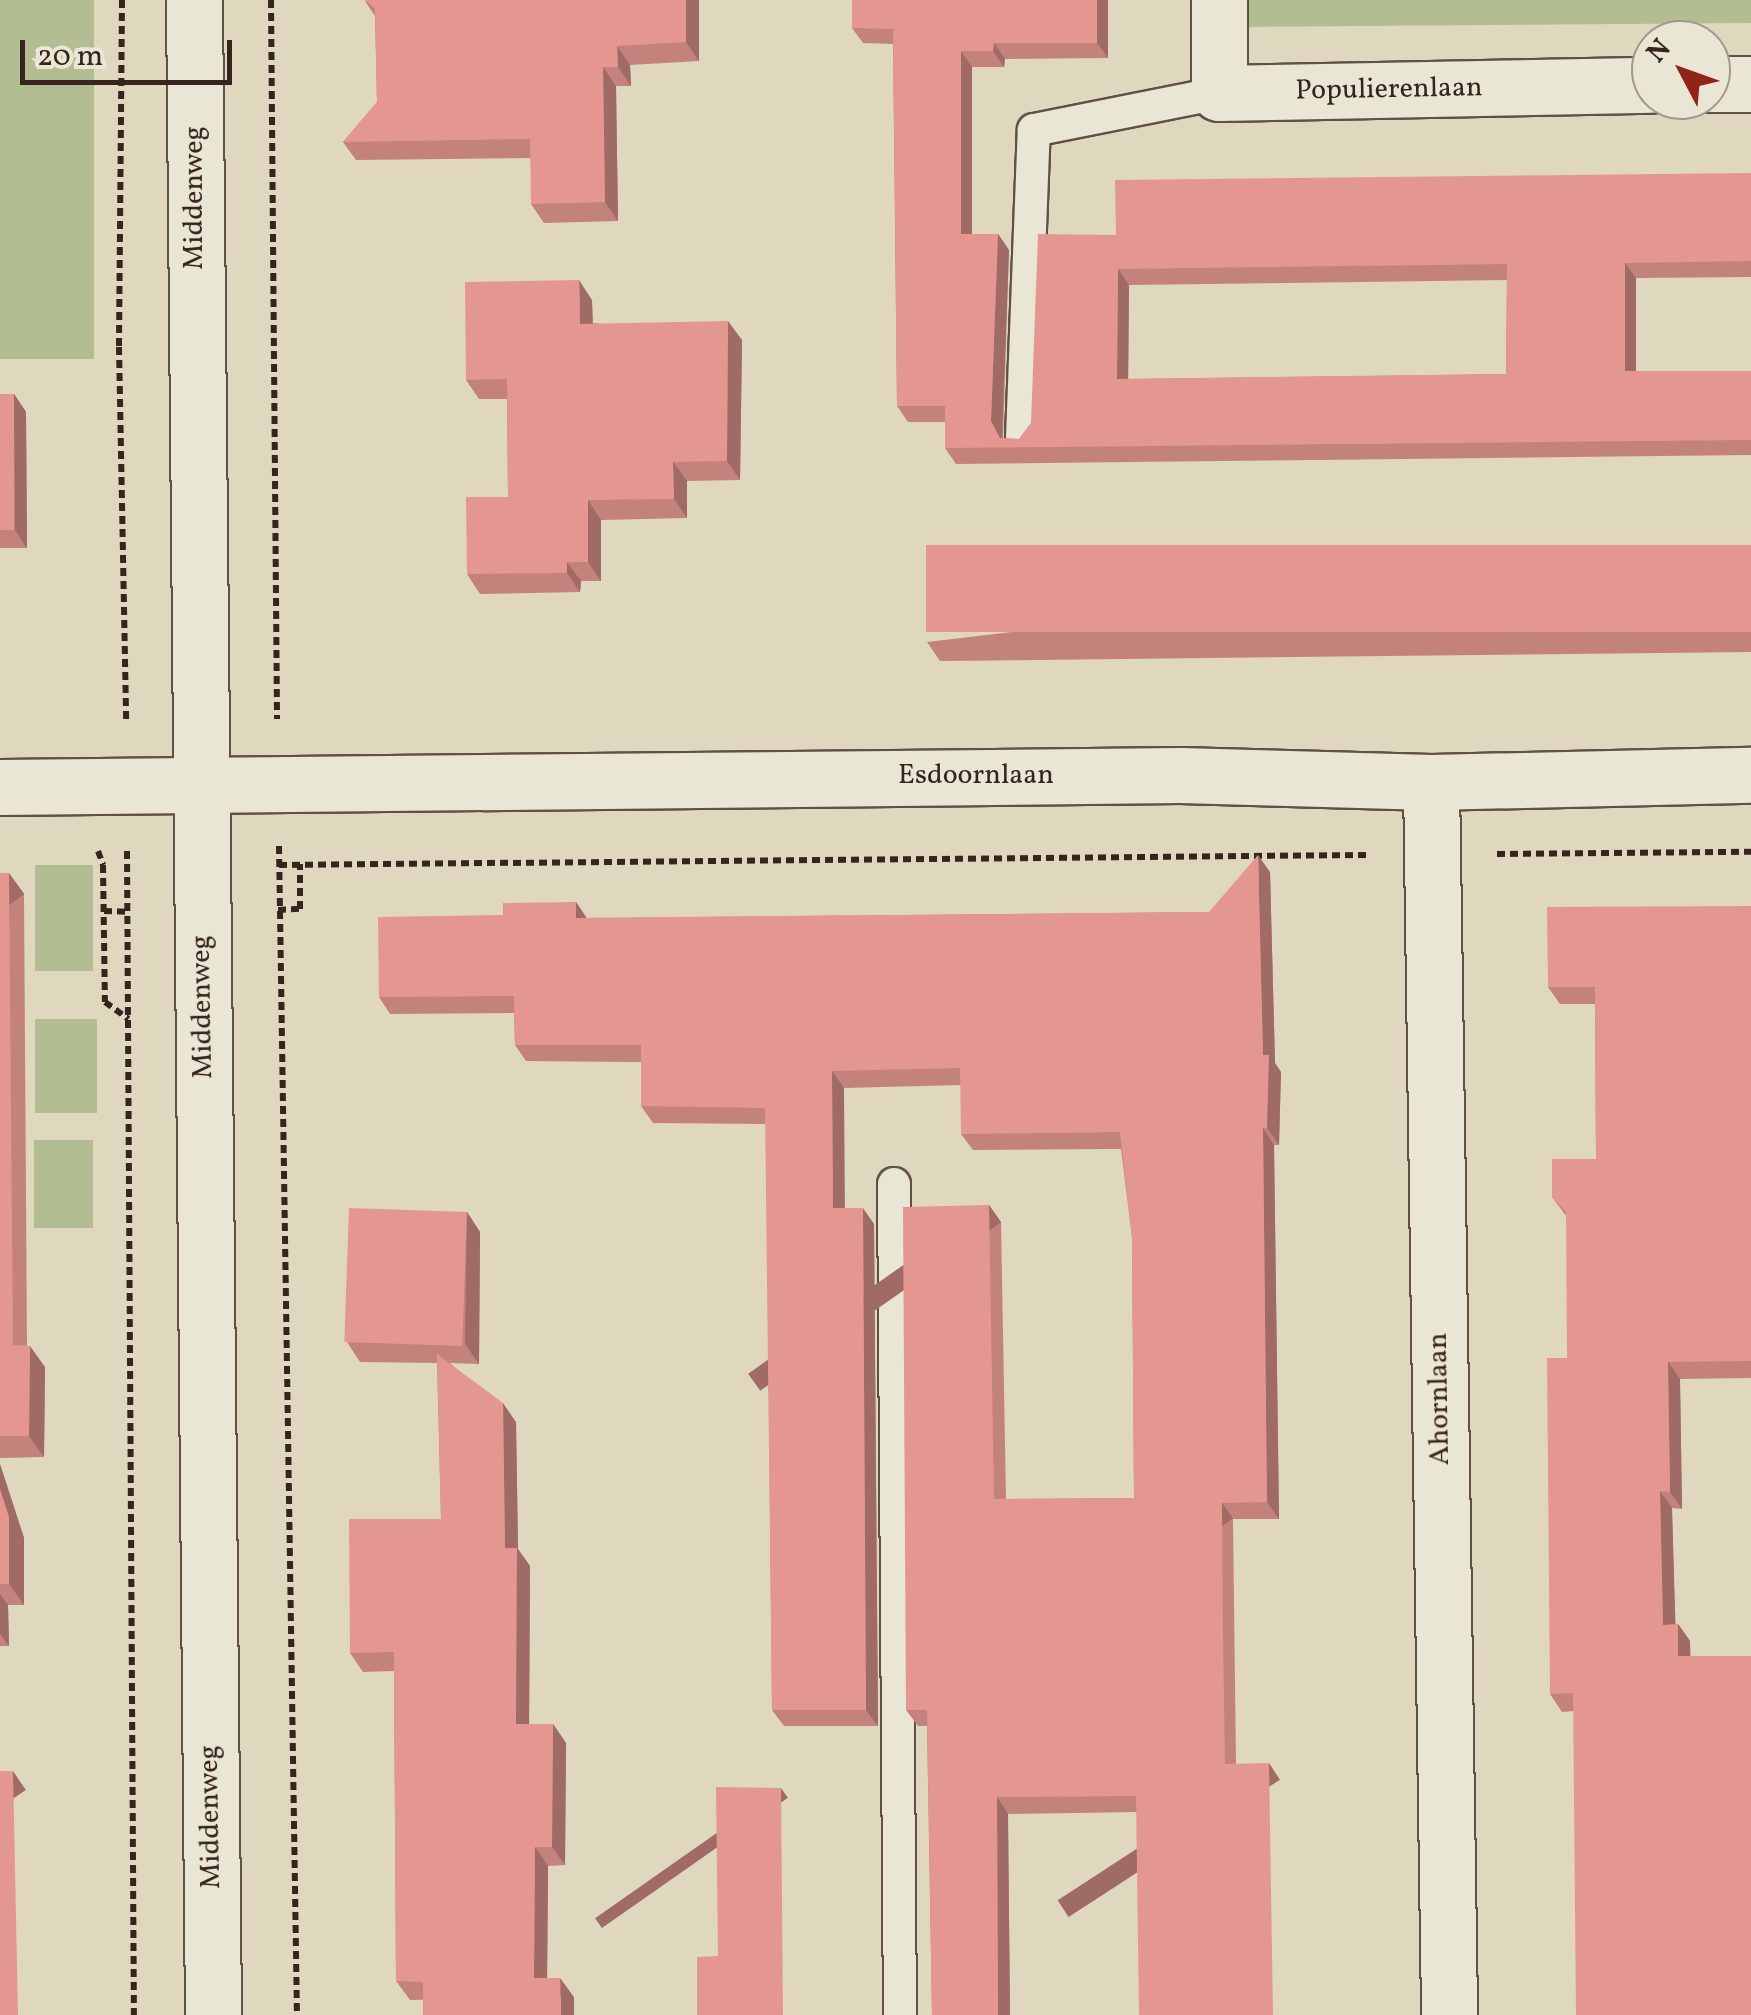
<!DOCTYPE html>
<html>
<head>
<meta charset="utf-8">
<style>
  body { margin:0 }
  #map { position:relative; width:1751px; height:2015px; overflow:hidden; background:#dfd8be; font-family:Vollkorn,serif }
  div>[style] { position:absolute }
  [style*='--x'] { left:calc(var(--x)*1px); top:calc(var(--y)*1px); width:calc(var(--w)*1px); rotate:calc(var(--a)*1deg) }
  .green>* { inset:0; background:#b2be91; transform-origin:0 0 }
  .path>* { height:6px; margin-top:-3px; transform-origin:0; background:repeating-linear-gradient(90deg,#37241c 0 8px,transparent 0 13px) }
  .roads { filter:drop-shadow(2px 0 #615144) drop-shadow(-2px 0 #615144) drop-shadow(0 2px #615144) drop-shadow(0 -2px #615144) }
  .lane>* { height:32px; margin:-16px; padding:0 16px; transform-origin:16px; border-radius:16px; background:#eae6d5 }
  .street>* { height:55px; margin:-27.5px; padding:0 27.5px; transform-origin:27.5px; border-radius:27.5px; background:#eae6d5 }
  .secondary>* { height:55px; margin:-27.5px; padding:0 27.5px; transform-origin:27.5px; border-radius:27.5px; background:#eae6d5 }
  .wall>* { inset:0; background:#c4827c }
  .shaded-wall>* { inset:0; background:#a06a65; transform-origin:0 0 }
  .building>* { inset:0; background:#e49790; transform-origin:0 0 }
  span { translate:-50% -50%; white-space:nowrap; text-align:center; line-height:1.15; -webkit-text-stroke:10px #eae6d5; paint-order:stroke }
  .street-label { font-size:28px; color:#37241c }
  .north { position:absolute; left:1631px; top:20px; width:100px; height:100px; box-sizing:border-box; background:#eae6d5; border:2px solid #a2988b; border-radius:50%; rotate:311deg; font-size:28px; font-weight:700; line-height:40px; text-align:center; color:#37241c }
  .north::after { content:''; display:block; margin:auto; width:35px; height:45px; background:#8f2418; clip-path:polygon(50% 0,100% 100%,50% 72%,0 100%) }
  .scale { position:absolute; left:20px; top:40px; width:212px; height:45px; box-sizing:border-box; border:5px solid #37241c; border-top:0; padding-left:12px; font-size:30px; line-height:35px; white-space:nowrap; color:#37241c; -webkit-text-stroke:8px #eae6d5; paint-order:stroke }
</style>
</head>
<body>
<div id="map">
  <div class="green">
    <div style="left:0;top:0;width:94px;height:359px"></div>
    <div style="clip-path:polygon(1238px 0,1751px 0,1751px 23px,1238px 27px)"></div>
    <div style="left:35px;top:865px;width:58px;height:106px"></div>
    <div style="left:35px;top:1019px;width:62px;height:94px"></div>
    <div style="left:93px;top:1140px;width:88px;height:59px;rotate:90deg"></div>
  </div>
  <div class="path">
    <div style="--x:122;--y:0;--w:347;--a:90.5"></div>
    <div style="--x:119;--y:347;--w:377;--a:88.9"></div>
    <div style="--x:271;--y:0;--w:719;--a:89.52"></div>
    <div style="--x:279;--y:846;--w:1169;--a:89.12"></div>
    <div style="--x:98;--y:851;--w:15;--a:70"></div>
    <div style="--x:103;--y:865;--w:137;--a:89.2"></div>
    <div style="--x:105;--y:1002;--w:29;--a:36"></div>
    <div style="--x:127;--y:851;--w:1164;--a:89.66"></div>
    <div style="--x:1497;--y:854;--w:254;--a:-0.5"></div>
    <div style="--x:279;--y:865;--w:1091;--a:-0.53"></div>
    <div style="--x:278;--y:910;--w:22;--a:-3"></div>
    <div style="--x:300;--y:909;--w:45;--a:-90"></div>
    <div style="--x:104;--y:911;--w:24;--a:2"></div>
  </div>
  <div class="roads">
    <div class="lane">
      <div style="--x:1022;--y:437;--w:307;--a:-87.8"></div>
      <div style="--x:1034;--y:130;--w:189;--a:-11.3"></div>
      <div style="--x:894;--y:1184;--w:831;--a:89.59"></div>
    </div>
    <div class="street">
      <div style="--x:1219;--y:0;--w:93;--a:90"></div>
      <div style="--x:1219;--y:93;--w:432;--a:-1.1"></div>
      <div style="--x:1711;--y:84;--w:40;--a:0"></div>
      <div style="--x:1431;--y:782;--w:1233;--a:89.16"></div>
      <div style="--x:0;--y:787;--w:1180;--a:-0.58"></div>
      <div style="--x:1180;--y:775;--w:251;--a:1.6"></div>
      <div style="--x:1431;--y:782;--w:320;--a:-1.3"></div>
    </div>
    <div class="secondary">
      <div style="--x:194;--y:0;--w:2015;--a:89.46"></div>
    </div>
  </div>
  <div class="wall">
    <div style="clip-path:polygon(699px 0,699px 61px,630px 65px,631px 86px,616px 86px,618px 221px,544px 223px,531px 204px,531px 158px,356px 160px,343px 142px,377px 102px,375px 16px,365px 1px)"></div>
    <div style="clip-path:polygon(evenodd,1108px 0,1108px 58px,1005px 59px,1004px 67px,972px 67px,972px 234px,998px 234px,1009px 250px,1003px 438px,1019px 439px,1031px 423px,1116px 235px,1751px 173px,1751px 277px,1636px 278px,1636px 371px,1751px 371px,1751px 455px,956px 464px,945px 448px,945px 422px,908px 422px,897px 406px,893px 44px,863px 43px,852px 28px,1108px 0,1507px 280px,1506px 374px,1128px 379px,1129px 285px,1507px 280px)"></div>
    <div style="clip-path:polygon(592px 300px,593px 323px,742px 340px,740px 480px,687px 481px,687px 518px,601px 520px,601px 581px,581px 581px,580px 592px,480px 594px,467px 574px,508px 497px,507px 399px,479px 399px,466px 380px)"></div>
    <div style="clip-path:polygon(0 394px,14px 394px,26px 412px,27px 548px,0 548px)"></div>
    <div style="clip-path:polygon(1751px 545px,1751px 652px,940px 661px,927px 642px)"></div>
    <div style="clip-path:polygon(1270px 872px,1275px 1063px,1281px 1072px,1279px 1145px,1274px 1145px,1279px 1519px,1233px 1519px,1236px 1764px,1280px 1780px,1136px 1812px,1008px 1814px,1010px 2015px,932px 2015px,927px 1726px,918px 1726px,906px 1710px,989px 1205px,1001px 1222px,1006px 1499px,1134px 1498px,1132px 1237px,1121px 1149px,973px 1150px,961px 1134px,961px 1085px,844px 1088px,844px 1208px,874px 1224px,878px 1726px,784px 1726px,772px 1710px,766px 1124px,653px 1123px,641px 1106px,641px 1062px,526px 1061px,515px 1045px,514px 1013px,390px 1014px,379px 997px,503px 915px,576px 902px,587px 918px,1209px 912px)"></div>
    <div style="clip-path:polygon(0 873px,24px 894px,27px 1346px,45px 1367px,44px 1457px,0 1458px)"></div>
    <div style="clip-path:polygon(1751px 906px,1751px 1378px,1680px 1379px,1682px 1509px,1672px 1508px,1675px 1624px,1678px 1624px,1690px 1641px,1573px 1711px,1562px 1712px,1550px 1694px,1567px 1358px,1567px 1217px,1552px 1197px,1596px 1159px,1595px 1004px,1560px 1004px,1548px 987px)"></div>
    <div style="clip-path:polygon(467px 1212px,480px 1232px,479px 1364px,450px 1363px,516px 1422px,518px 1549px,530px 1566px,529px 1724px,553px 1724px,566px 1743px,565px 1865px,548px 1866px,547px 1978px,574px 1997px,410px 2000px,396px 1981px,394px 1671px,363px 1672px,350px 1653px,441px 1519px,437px 1363px,360px 1362px,347px 1342px)"></div>
    <div style="clip-path:polygon(0 1464px,24px 1538px,24px 1605px,8px 1605px,9px 1646px,0 1646px)"></div>
  </div>
  <div class="shaded-wall">
    <div style="clip-path:polygon(686px 0,699px 0,699px 61px,686px 42px)"></div>
    <div style="clip-path:polygon(1097px 0,1108px 0,1108px 58px,1097px 43px)"></div>
    <div style="clip-path:polygon(994px 43px,1005px 59px,1004px 67px,993px 51px)"></div>
    <div style="clip-path:polygon(617px 46px,630px 65px,631px 86px,618px 67px)"></div>
    <div style="clip-path:polygon(961px 51px,972px 67px,972px 250px,961px 234px)"></div>
    <div style="clip-path:polygon(603px 67px,616px 86px,618px 221px,605px 202px)"></div>
    <div style="clip-path:polygon(998px 234px,1009px 250px,1002px 436px,1008px 448px,1000px 438px,991px 421px)"></div>
    <div style="clip-path:polygon(1625px 263px,1636px 278px,1636px 387px,1625px 371px)"></div>
    <div style="clip-path:polygon(1118px 269px,1129px 285px,1128px 395px,1117px 379px)"></div>
    <div style="clip-path:polygon(579px 280px,592px 300px,593px 343px,580px 324px)"></div>
    <div style="clip-path:polygon(728px 321px,742px 340px,740px 480px,727px 461px)"></div>
    <div style="clip-path:polygon(14px 394px,26px 412px,27px 548px,15px 530px)"></div>
    <div style="clip-path:polygon(673px 462px,687px 481px,687px 518px,674px 499px)"></div>
    <div style="clip-path:polygon(588px 500px,601px 520px,601px 581px,588px 562px)"></div>
    <div style="clip-path:polygon(567px 562px,581px 581px,580px 592px,567px 573px)"></div>
    <div style="clip-path:polygon(1258px 855px,1270px 872px,1275px 1063px,1281px 1072px,1279px 1145px,1267px 1128px,1263px 1055px)"></div>
    <div style="left:9px;top:873px;width:26px;height:472px;rotate:54deg"></div>
    <div style="clip-path:polygon(576px 902px,587px 919px,576px 918px)"></div>
    <div style="clip-path:polygon(832px 1071px,844px 1088px,845px 1225px,833px 1208px)"></div>
    <div style="clip-path:polygon(1263px 1128px,1274px 1145px,1279px 1519px,1267px 1502px)"></div>
    <div style="left:989px;top:1205px;width:21px;height:294px;rotate:55deg"></div>
    <div style="clip-path:polygon(863px 1208px,874px 1224px,878px 1726px,866px 1710px)"></div>
    <div style="clip-path:polygon(467px 1212px,480px 1232px,479px 1364px,465px 1344px)"></div>
    <div style="clip-path:polygon(30px 1346px,45px 1367px,44px 1457px,29px 1436px)"></div>
    <div style="clip-path:polygon(1668px 1362px,1680px 1379px,1682px 1509px,1670px 1492px)"></div>
    <div style="clip-path:polygon(503px 1403px,516px 1422px,518px 1549px,530px 1566px,529px 1743px,516px 1724px,505px 1548px)"></div>
    <div style="clip-path:polygon(0 1464px,24px 1538px,24px 1605px,9px 1584px,0 1489px)"></div>
    <div style="clip-path:polygon(1660px 1491px,1672px 1508px,1676px 1642px,1663px 1625px)"></div>
    <div style="left:1222px;top:1503px;width:19px;height:261px;rotate:55deg"></div>
    <div style="clip-path:polygon(0 1594px,8px 1605px,9px 1646px,0 1634px)"></div>
    <div style="clip-path:polygon(1678px 1624px,1690px 1641px,1691px 1673px,1678px 1656px)"></div>
    <div style="clip-path:polygon(553px 1724px,566px 1743px,565px 1865px,552px 1847px)"></div>
    <div style="left:1269px;top:1763px;width:20px;height:252px;rotate:57deg"></div>
    <div style="left:13px;top:1771px;width:23px;height:244px;rotate:56deg"></div>
    <div style="left:781px;top:1788px;width:12px;height:227px;rotate:55deg"></div>
    <div style="clip-path:polygon(997px 1797px,1008px 1814px,1010px 2015px,998px 2015px)"></div>
    <div style="clip-path:polygon(535px 1847px,548px 1866px,547px 1997px,534px 1978px)"></div>
    <div style="clip-path:polygon(560px 1978px,574px 1997px,574px 2015px,561px 2015px)"></div>
  </div>
  <div class="building">
    <div style="clip-path:polygon(365px 0,686px 0,686px 42px,617px 46px,618px 67px,603px 67px,605px 202px,531px 204px,530px 139px,343px 142px,377px 102px,375px 9px)"></div>
    <div style="clip-path:polygon(evenodd,852px 0,1097px 0,1097px 43px,994px 43px,993px 51px,961px 51px,961px 234px,998px 234px,991px 421px,1000px 438px,1019px 439px,1031px 423px,1038px 234px,1116px 235px,1115px 180px,1751px 173px,1751px 261px,1625px 263px,1625px 371px,1751px 371px,1751px 440px,945px 448px,945px 406px,897px 406px,893px 29px,852px 28px,852px 0,1507px 264px,1506px 374px,1117px 379px,1118px 269px,1507px 264px)"></div>
    <div style="clip-path:polygon(579px 280px,580px 324px,728px 321px,727px 461px,673px 462px,674px 499px,588px 500px,588px 562px,567px 562px,567px 573px,467px 574px,466px 497px,508px 497px,507px 379px,466px 380px,465px 282px)"></div>
    <div style="left:0;top:394px;width:14px;height:136px"></div>
    <div style="left:1751px;top:545px;width:87px;height:825px;rotate:90deg"></div>
    <div style="clip-path:polygon(1258px 855px,1263px 1055px,1269px 1055px,1267px 1128px,1263px 1128px,1267px 1502px,1222px 1503px,1223px 1633px,1225px 1764px,1269px 1763px,1273px 2015px,1139px 2015px,1136px 1796px,997px 1797px,998px 2015px,932px 2015px,927px 1710px,906px 1710px,903px 1207px,989px 1205px,994px 1499px,1134px 1498px,1132px 1237px,1120px 1132px,961px 1134px,960px 1068px,832px 1071px,833px 1208px,863px 1208px,866px 1710px,772px 1710px,765px 1108px,641px 1106px,641px 1045px,515px 1045px,514px 996px,379px 997px,378px 917px,503px 915px,503px 903px,576px 902px,576px 918px,1209px 912px)"></div>
    <div style="clip-path:polygon(0 873px,9px 873px,13px 1345px,30px 1346px,29px 1436px,0 1436px)"></div>
    <div style="clip-path:polygon(1751px 906px,1751px 1361px,1668px 1362px,1670px 1492px,1660px 1491px,1663px 1625px,1678px 1624px,1678px 1656px,1751px 1656px,1751px 2015px,1576px 2015px,1573px 1693px,1550px 1694px,1547px 1358px,1567px 1358px,1566px 1212px,1552px 1197px,1552px 1159px,1596px 1159px,1595px 987px,1548px 987px,1547px 907px)"></div>
    <div style="left:349px;top:1208px;width:118px;height:134px;rotate:2deg"></div>
    <div style="clip-path:polygon(437px 1354px,503px 1403px,505px 1548px,517px 1548px,516px 1724px,553px 1724px,552px 1847px,535px 1847px,534px 1978px,560px 1978px,561px 2015px,423px 2015px,423px 1982px,396px 1981px,394px 1652px,350px 1653px,349px 1519px,441px 1519px)"></div>
    <div style="clip-path:polygon(0 1489px,9px 1517px,9px 1584px,0 1584px)"></div>
    <div style="clip-path:polygon(0 1771px,13px 1771px,18px 2015px,0 2015px)"></div>
    <div style="clip-path:polygon(716px 1787px,781px 1788px,783px 2015px,697px 2015px,697px 1957px,718px 1956px)"></div>
  </div>
  <div class="street-label">
    <span style="left:1389px;top:90px;rotate:-1deg">Populierenlaan</span>
    <span style="left:195px;top:198px;rotate:-90deg">Middenweg</span>
    <span style="left:976px;top:776px">Esdoornlaan</span>
    <span style="left:203px;top:1007px;rotate:-91deg">Middenweg</span>
    <span style="left:1440px;top:1399px;rotate:-91deg">Ahornlaan</span>
    <span style="left:211px;top:1817px;rotate:-91deg">Middenweg</span>
  </div>
  <div class="north">N</div>
  <div class="scale">20 m</div>
</div>
</body>
</html>
